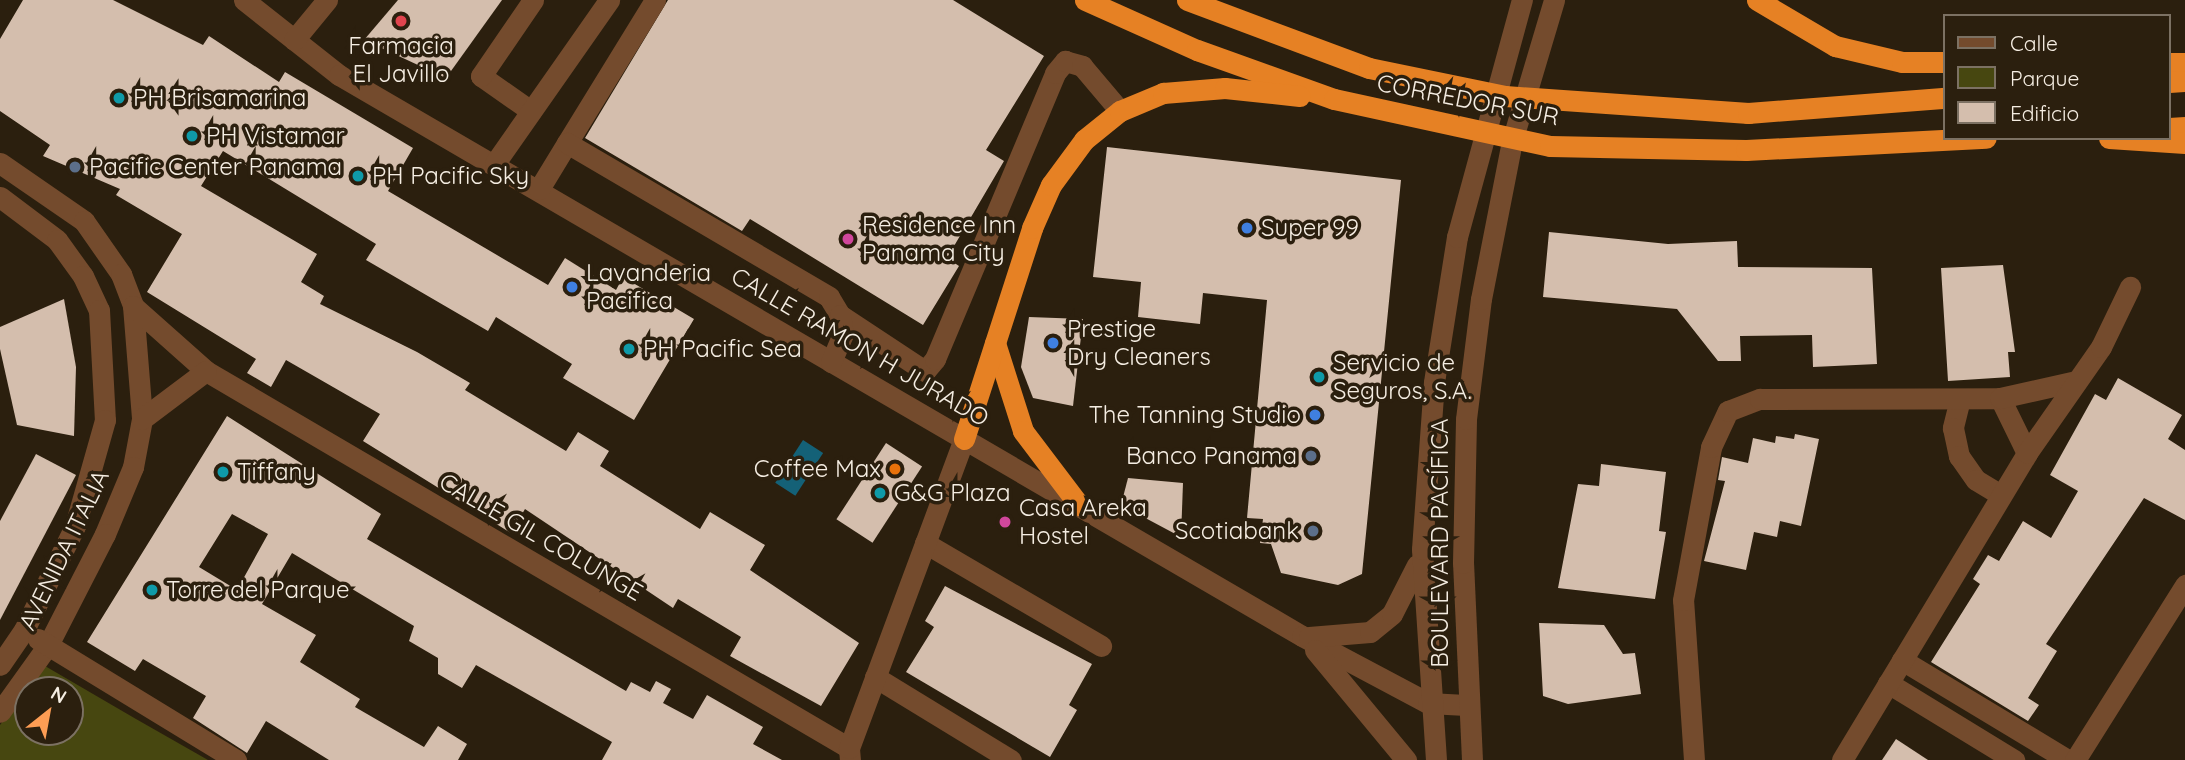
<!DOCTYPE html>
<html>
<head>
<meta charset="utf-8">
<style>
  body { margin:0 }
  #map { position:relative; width:2185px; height:760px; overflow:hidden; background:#2b1f0e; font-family:Quicksand,sans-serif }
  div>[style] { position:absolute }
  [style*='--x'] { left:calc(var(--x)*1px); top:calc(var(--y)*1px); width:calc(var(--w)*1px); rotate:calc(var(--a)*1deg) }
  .green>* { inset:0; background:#474710 }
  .water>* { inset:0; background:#146177; transform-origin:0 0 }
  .building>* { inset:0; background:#d4bead; transform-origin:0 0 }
  .minor>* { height:21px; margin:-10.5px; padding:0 10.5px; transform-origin:10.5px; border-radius:10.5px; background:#744b2d }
  .highway>* { height:21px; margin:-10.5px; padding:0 10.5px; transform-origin:10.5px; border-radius:10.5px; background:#e68124 }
  .dots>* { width:19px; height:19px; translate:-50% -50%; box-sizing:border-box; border:4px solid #2b1f0e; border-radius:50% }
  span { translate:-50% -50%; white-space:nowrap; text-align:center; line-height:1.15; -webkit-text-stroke:7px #2b1f0e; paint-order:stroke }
  .poi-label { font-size:24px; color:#f5ede2 }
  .left { translate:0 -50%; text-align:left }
  .right { translate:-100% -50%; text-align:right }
  .street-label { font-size:24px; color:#f5ede2 }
  .legend { position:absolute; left:1943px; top:14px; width:228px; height:126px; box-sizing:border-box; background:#2b1f0e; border:2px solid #7c7163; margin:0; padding:9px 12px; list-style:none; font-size:21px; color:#f5ede2 }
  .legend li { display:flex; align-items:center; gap:14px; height:35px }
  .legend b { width:35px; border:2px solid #7c7163 }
  .north { position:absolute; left:14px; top:676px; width:70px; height:70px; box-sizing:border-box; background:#2b1f0e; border:2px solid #7c7163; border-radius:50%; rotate:31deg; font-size:19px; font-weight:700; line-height:28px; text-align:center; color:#f5ede2 }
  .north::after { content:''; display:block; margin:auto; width:24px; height:32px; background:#fd9d54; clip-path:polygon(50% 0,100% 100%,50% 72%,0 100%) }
</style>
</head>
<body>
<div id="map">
  <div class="green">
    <div style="clip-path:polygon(evenodd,45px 666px,136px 719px,208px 760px,0 760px,0 725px,45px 666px,28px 690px,70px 690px,70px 732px,28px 732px,28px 690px)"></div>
  </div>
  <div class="water">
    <div style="left:803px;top:440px;width:24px;height:51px;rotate:33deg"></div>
  </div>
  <div class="building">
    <div style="clip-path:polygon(23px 0,113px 0,203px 45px,209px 36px,279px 82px,285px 72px,413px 148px,388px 191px,548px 285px,565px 258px,616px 290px,623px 277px,694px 319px,634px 420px,563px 378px,572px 364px,496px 317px,488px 331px,366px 260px,376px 244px,223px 151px,201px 186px,317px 254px,301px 282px,324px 296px,320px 304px,417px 352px,470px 383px,465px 390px,566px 451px,578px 432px,609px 451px,600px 466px,700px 529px,710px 512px,765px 545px,750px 570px,859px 643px,821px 706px,730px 656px,741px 637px,678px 599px,673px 608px,525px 509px,511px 533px,363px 441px,380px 414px,286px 360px,271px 387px,247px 373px,256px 359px,147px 292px,182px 234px,116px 195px,120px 189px,43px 156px,50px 145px,0 111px,0 39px)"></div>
    <div style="clip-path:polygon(398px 0,502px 0,446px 78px,364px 40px)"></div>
    <div style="clip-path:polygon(668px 0,953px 0,1044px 56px,986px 150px,1004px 161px,947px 258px,959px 266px,923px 325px,750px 219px,742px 231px,585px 138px)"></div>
    <div style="clip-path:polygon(1107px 147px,1401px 180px,1362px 574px,1338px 585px,1281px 573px,1271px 544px,1260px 543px,1263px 519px,1247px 518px,1267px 300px,1203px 293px,1200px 324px,1138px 317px,1141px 282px,1093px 277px)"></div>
    <div style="clip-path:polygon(1549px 232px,1668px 244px,1737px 241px,1738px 267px,1872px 268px,1877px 364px,1813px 367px,1812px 335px,1740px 336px,1741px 361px,1718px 361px,1677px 309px,1543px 297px)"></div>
    <div style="clip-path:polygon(2003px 265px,2015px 352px,2008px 352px,2010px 377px,1948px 381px,1941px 268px)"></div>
    <div style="clip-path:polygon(64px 299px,76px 367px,74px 436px,17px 425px,0 349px,0 327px)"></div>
    <div style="clip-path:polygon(1029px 317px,1083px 319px,1073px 406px,1033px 398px,1021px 367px)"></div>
    <div style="clip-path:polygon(2118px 378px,2182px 415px,2168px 439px,2185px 450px,2185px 520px,2144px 498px,2046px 644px,2057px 651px,2028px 698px,2039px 705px,2028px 721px,1931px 662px,1980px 584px,1973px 579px,1988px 555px,1999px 561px,2023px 521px,2051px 538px,2078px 491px,2050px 475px,2095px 394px,2106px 400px)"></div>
    <div style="clip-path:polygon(evenodd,227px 416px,381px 514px,367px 539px,626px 691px,631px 682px,650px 692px,656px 681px,671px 689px,663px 703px,693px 719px,707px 695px,763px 727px,753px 744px,782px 760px,602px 760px,612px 742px,476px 665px,462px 688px,438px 674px,438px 658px,409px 641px,414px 626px,292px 553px,262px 604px,316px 635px,300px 662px,360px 699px,355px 707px,424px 747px,438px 726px,467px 744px,458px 760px,329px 760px,266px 721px,247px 753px,193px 718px,206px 696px,143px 659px,135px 671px,87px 642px,227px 416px,232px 514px,268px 534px,237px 590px,199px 567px,232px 514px)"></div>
    <div style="clip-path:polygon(1795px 434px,1819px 439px,1801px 526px,1780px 521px,1777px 537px,1754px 532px,1746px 570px,1704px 561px,1725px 481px,1718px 480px,1722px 457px,1748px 463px,1753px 438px,1775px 443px,1776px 436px,1794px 439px)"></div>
    <div style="left:886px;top:443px;width:43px;height:91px;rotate:33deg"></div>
    <div style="clip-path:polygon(36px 454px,76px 475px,0 620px,0 521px)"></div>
    <div style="clip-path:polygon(1601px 464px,1666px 472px,1659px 531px,1666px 532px,1655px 599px,1558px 588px,1578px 484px,1599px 486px)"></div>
    <div style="clip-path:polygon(1128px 478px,1183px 483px,1181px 537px,1121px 505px)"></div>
    <div style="clip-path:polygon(945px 586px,1092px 664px,1069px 705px,1077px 710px,1050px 757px,906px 672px,934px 627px,925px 621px)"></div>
    <div style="clip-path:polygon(1539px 623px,1604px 625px,1623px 654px,1635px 653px,1641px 694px,1568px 704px,1543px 696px)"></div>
    <div style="clip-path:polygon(1896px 739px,1928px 760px,1882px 760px)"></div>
  </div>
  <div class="minor">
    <div style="--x:244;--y:0;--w:121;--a:38.3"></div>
    <div style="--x:339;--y:75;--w:1114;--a:30.22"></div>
    <div style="--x:1302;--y:636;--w:143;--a:28"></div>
    <div style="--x:1428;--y:703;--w:38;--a:3"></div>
    <div style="--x:294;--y:40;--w:52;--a:-50.5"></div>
    <div style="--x:531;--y:111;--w:61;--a:-145"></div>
    <div style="--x:481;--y:76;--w:92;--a:-55.6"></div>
    <div style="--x:567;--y:143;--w:168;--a:-58.4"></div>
    <div style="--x:0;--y:163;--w:102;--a:34.6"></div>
    <div style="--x:84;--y:221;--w:65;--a:55.1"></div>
    <div style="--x:121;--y:274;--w:34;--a:69"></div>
    <div style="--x:133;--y:306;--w:113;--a:85.4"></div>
    <div style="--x:142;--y:419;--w:49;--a:100.6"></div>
    <div style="--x:133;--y:467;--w:73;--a:112.7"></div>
    <div style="--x:105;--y:534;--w:125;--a:117.2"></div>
    <div style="--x:48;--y:645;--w:82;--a:125.6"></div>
    <div style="--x:495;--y:163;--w:199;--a:-55"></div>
    <div style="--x:539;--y:189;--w:54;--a:-58.7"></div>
    <div style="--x:567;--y:143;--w:304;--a:30.4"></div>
    <div style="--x:829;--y:297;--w:21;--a:59"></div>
    <div style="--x:840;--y:315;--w:102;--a:33.4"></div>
    <div style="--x:925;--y:371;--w:16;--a:-50"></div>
    <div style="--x:935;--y:359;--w:310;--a:-67.2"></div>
    <div style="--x:1055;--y:73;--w:16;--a:-50"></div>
    <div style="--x:1065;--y:61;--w:18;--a:16"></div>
    <div style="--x:1082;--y:66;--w:59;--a:49.8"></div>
    <div style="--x:0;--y:197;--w:71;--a:37"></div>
    <div style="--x:57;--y:240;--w:44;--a:54.2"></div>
    <div style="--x:83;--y:276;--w:38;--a:65"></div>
    <div style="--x:99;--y:310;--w:110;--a:86.9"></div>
    <div style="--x:105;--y:420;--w:110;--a:105.8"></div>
    <div style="--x:75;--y:526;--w:116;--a:116.1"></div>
    <div style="--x:24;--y:630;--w:42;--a:124.4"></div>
    <div style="--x:133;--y:306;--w:98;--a:41.7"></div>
    <div style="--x:206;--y:371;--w:745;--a:30.38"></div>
    <div style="--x:831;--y:362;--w:30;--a:-67"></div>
    <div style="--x:843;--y:334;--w:19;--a:-99"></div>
    <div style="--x:2000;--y:398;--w:61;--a:63.9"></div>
    <div style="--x:1960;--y:399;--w:30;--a:104"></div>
    <div style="--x:1953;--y:428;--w:29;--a:78"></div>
    <div style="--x:1959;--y:456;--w:29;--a:55"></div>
    <div style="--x:1976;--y:480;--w:29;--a:31"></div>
    <div style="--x:142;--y:419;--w:80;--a:-36.9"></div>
    <div style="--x:925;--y:543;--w:204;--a:30.3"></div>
    <div style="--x:1309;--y:637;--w:61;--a:-4.7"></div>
    <div style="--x:1370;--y:632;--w:28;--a:-39"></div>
    <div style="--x:1392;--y:614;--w:55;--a:-63"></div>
    <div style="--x:38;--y:639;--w:232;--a:31.4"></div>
    <div style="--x:1315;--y:650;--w:143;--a:50.4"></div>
    <div style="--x:1902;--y:660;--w:194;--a:31.1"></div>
    <div style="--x:875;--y:677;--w:159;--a:31.4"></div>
    <div style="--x:1888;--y:683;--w:148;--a:31.4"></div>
    <div style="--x:850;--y:760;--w:12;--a:-95"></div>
    <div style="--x:849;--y:748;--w:330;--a:-69.6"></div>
    <div style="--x:1436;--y:760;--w:211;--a:-93.8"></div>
    <div style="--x:1422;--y:549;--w:167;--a:-85.9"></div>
    <div style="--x:1434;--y:382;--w:147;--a:-81"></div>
    <div style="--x:1457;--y:237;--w:246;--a:-74.7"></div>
    <div style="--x:1472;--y:760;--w:197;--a:-92.6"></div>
    <div style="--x:1463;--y:563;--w:144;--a:-88.8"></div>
    <div style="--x:1466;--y:419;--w:121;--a:-82.9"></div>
    <div style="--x:1481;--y:299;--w:161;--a:-78.9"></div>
    <div style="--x:1512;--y:141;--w:147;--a:-73.4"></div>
    <div style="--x:1694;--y:760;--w:160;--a:-93.9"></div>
    <div style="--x:1683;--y:600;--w:156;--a:-79.6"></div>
    <div style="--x:1711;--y:447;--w:40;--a:-65"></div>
    <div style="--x:1728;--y:411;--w:34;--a:-21"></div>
    <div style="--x:1760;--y:399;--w:240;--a:-0.2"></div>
    <div style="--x:2000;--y:398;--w:78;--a:-12.6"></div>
    <div style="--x:1842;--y:760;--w:358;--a:-58.9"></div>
    <div style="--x:2027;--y:453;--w:129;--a:-55.1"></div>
    <div style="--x:2101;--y:347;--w:67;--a:-64.2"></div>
    <div style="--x:2075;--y:760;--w:207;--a:-57.8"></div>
  </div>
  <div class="highway">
    <div style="--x:1085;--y:0;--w:123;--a:24.1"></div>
    <div style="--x:1197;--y:50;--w:145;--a:19.7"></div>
    <div style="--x:1334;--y:99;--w:221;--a:12.3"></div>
    <div style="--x:1550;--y:146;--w:196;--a:1.2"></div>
    <div style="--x:1746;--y:150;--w:240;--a:-2.9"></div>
    <div style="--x:1187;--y:0;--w:194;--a:20.5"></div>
    <div style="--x:1369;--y:68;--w:139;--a:11.6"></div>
    <div style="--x:1505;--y:96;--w:244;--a:4"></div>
    <div style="--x:1748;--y:113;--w:198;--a:-4.4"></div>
    <div style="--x:1757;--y:0;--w:91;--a:30.5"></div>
    <div style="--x:1835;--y:46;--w:69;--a:13.4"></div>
    <div style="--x:1902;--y:62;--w:43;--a:0"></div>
    <div style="--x:2169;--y:63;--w:16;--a:0"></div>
    <div style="--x:2169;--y:82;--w:16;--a:-4"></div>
    <div style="--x:2169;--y:128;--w:16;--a:-4"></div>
    <div style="--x:2109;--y:138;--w:76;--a:3.8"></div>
    <div style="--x:995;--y:343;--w:92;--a:72.3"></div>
    <div style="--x:1023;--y:431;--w:93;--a:52.9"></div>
    <div style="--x:964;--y:439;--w:222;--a:-72.1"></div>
    <div style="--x:1032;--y:228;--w:47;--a:-66.2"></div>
    <div style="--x:1051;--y:185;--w:56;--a:-53.7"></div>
    <div style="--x:1084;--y:140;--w:46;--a:-38.9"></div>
    <div style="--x:1120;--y:111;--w:47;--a:-22.7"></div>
    <div style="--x:1163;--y:93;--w:62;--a:-4.6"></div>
    <div style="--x:1225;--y:88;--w:75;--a:6.1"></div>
  </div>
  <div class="dots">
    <div style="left:401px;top:21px;background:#e0444e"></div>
    <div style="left:119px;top:98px;background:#0f9aa8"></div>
    <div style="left:192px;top:136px;background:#0f9aa8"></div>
    <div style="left:75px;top:167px;background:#5c6f8a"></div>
    <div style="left:358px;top:176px;background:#0f9aa8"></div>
    <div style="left:1247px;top:228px;background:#3f7fe0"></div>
    <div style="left:848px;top:239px;background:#d1479c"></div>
    <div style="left:572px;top:287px;background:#3f7fe0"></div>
    <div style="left:1053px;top:343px;background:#3f7fe0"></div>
    <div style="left:629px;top:349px;background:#0f9aa8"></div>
    <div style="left:1319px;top:377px;background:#0f9aa8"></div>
    <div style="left:1315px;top:415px;background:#3f7fe0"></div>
    <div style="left:1311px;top:456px;background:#5c6f8a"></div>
    <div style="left:895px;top:469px;background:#e8710a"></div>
    <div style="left:223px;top:472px;background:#0f9aa8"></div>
    <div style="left:880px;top:493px;background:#0f9aa8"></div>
    <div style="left:1005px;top:522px;background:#d1479c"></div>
    <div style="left:1313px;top:531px;background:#5c6f8a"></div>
    <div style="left:152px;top:590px;background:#0f9aa8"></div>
  </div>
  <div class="poi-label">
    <span style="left:401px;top:60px">Farmacia<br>El Javillo</span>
    <span class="left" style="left:133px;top:98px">PH Brisamarina</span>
    <span class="left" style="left:206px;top:136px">PH Vistamar</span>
    <span class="left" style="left:89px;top:167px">Pacific Center Panama</span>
    <span class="left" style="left:372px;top:176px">PH Pacific Sky</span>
    <span class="left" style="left:862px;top:239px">Residence Inn<br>Panama City</span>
    <span class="left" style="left:1261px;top:228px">Super 99</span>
    <span class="left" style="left:586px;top:287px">Lavanderia<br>Pacifica</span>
    <span class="left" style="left:1067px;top:343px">Prestige<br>Dry Cleaners</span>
    <span class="left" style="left:643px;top:349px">PH Pacific Sea</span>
    <span class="left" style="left:1333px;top:377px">Servicio de<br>Seguros, S.A.</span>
    <span class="right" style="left:1301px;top:415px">The Tanning Studio</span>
    <span class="right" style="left:1297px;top:456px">Banco Panama</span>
    <span class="right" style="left:881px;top:469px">Coffee Max</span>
    <span class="left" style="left:237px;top:472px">Tiffany</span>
    <span class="left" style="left:894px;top:493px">G&amp;G Plaza</span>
    <span class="left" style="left:1019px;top:522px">Casa Areka<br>Hostel</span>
    <span class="right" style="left:1299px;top:531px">Scotiabank</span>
    <span class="left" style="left:166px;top:590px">Torre del Parque</span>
  </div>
  <div class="street-label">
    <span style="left:1468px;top:100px;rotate:11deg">CORREDOR SUR</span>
    <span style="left:860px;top:347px;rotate:30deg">CALLE RAMON H JURADO</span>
    <span style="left:541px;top:537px;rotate:30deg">CALLE GIL COLUNGE</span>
    <span style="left:1440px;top:543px;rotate:-90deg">BOULEVARD PACÍFICA</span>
    <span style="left:64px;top:550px;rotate:-64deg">AVENIDA ITALIA</span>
  </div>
  <ul class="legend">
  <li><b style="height:9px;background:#744b2d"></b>Calle</li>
  <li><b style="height:19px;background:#474710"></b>Parque</li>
  <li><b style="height:19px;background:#d4bead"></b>Edificio</li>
  </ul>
  <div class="north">N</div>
</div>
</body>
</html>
